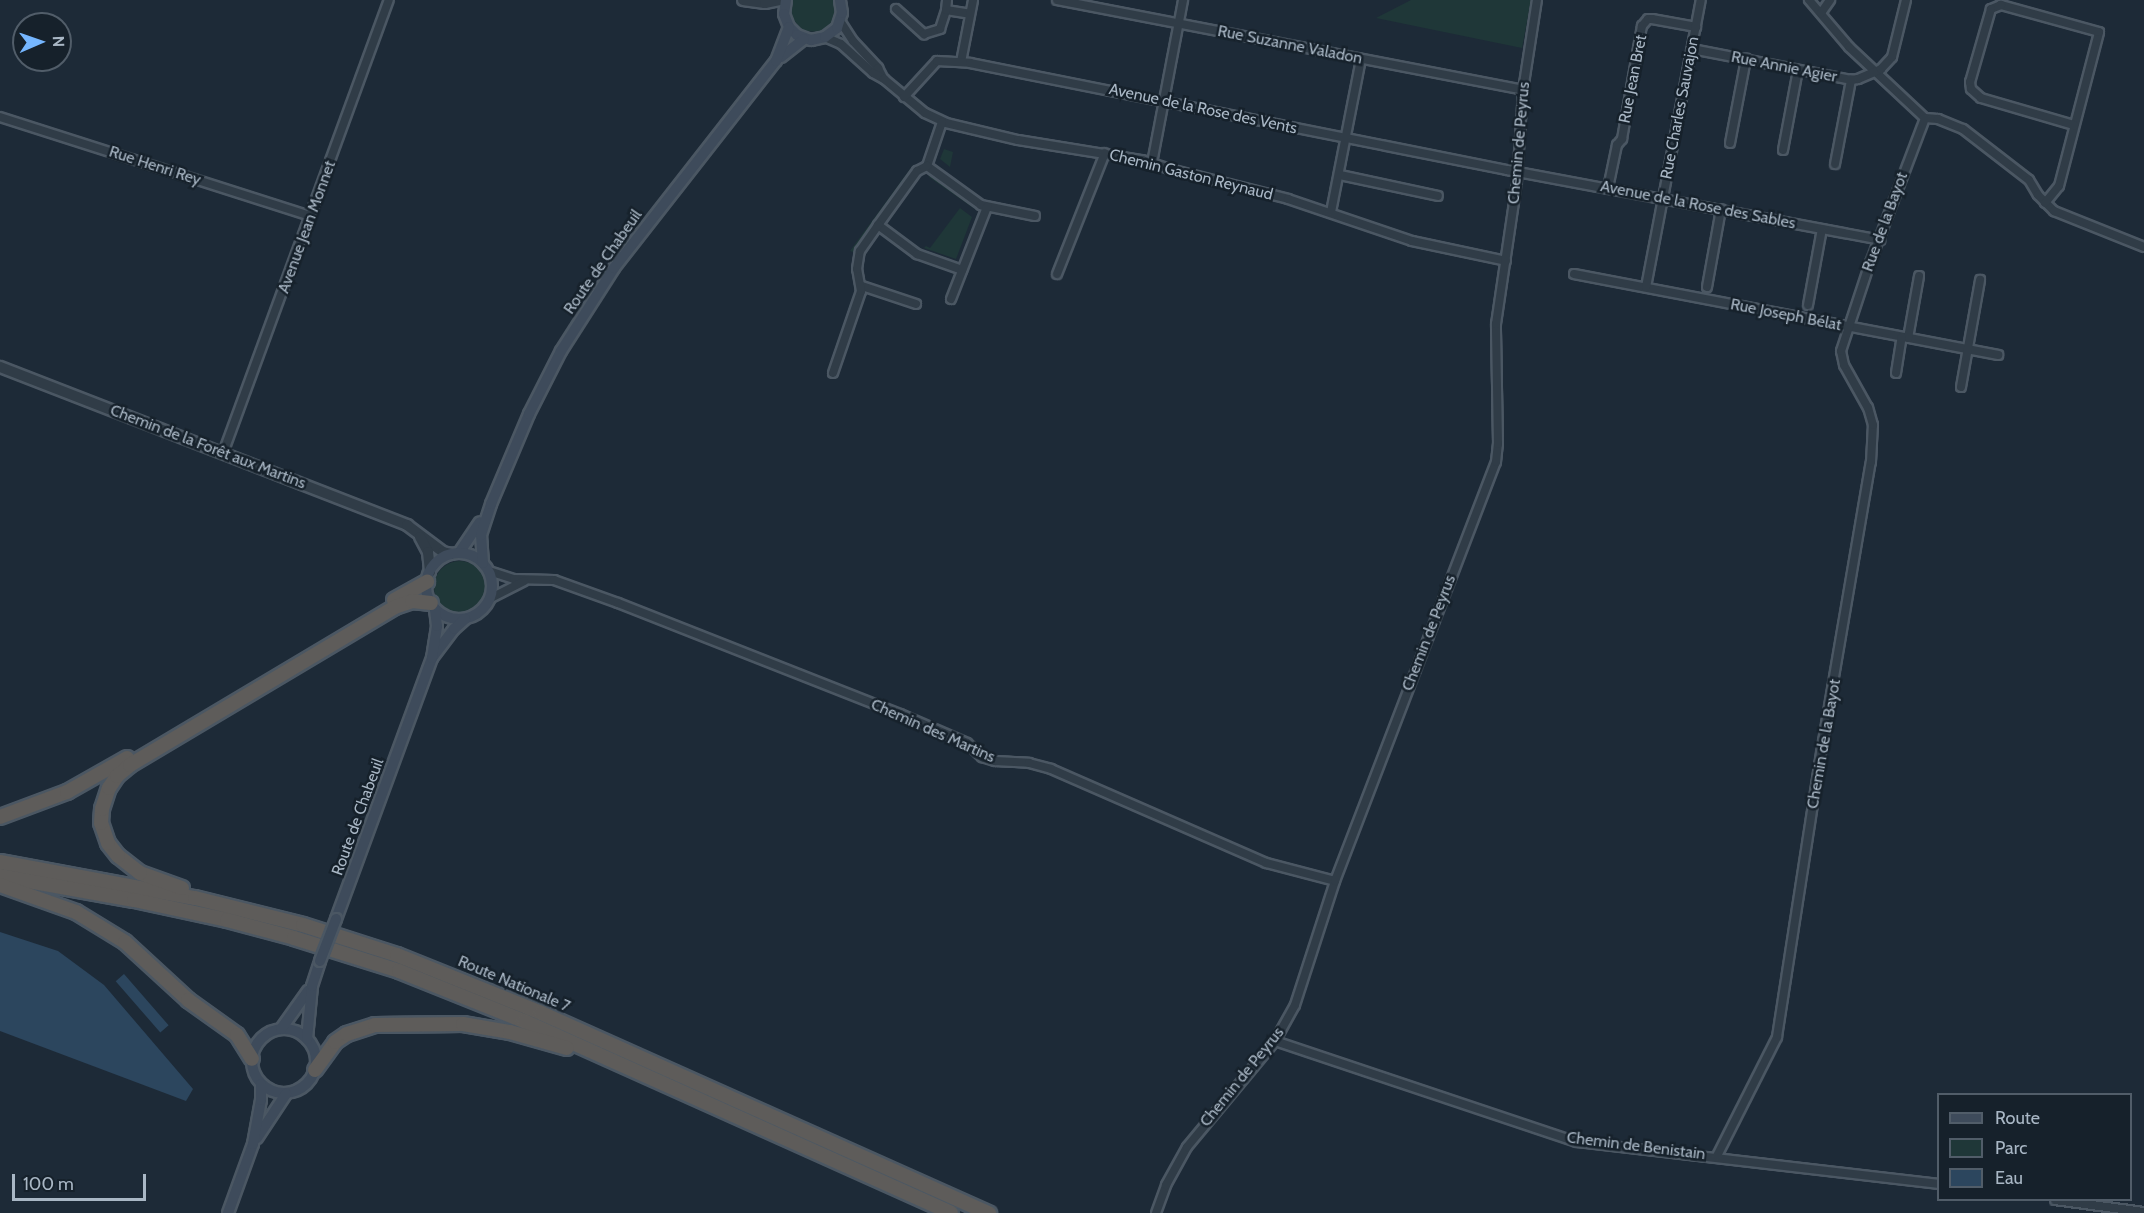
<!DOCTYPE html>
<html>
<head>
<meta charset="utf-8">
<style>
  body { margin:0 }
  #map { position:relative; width:2144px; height:1213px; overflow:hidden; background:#1d2a37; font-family:Cabin,sans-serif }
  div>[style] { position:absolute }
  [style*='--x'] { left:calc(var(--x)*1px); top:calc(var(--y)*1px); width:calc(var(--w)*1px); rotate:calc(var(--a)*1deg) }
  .green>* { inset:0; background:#1f3738 }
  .round { border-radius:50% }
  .water>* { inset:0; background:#2c465e; transform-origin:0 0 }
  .roads { filter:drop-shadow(2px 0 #4b5763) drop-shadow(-2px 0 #4b5763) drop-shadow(0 2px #4b5763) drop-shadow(0 -2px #4b5763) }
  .minor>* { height:8px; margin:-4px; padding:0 4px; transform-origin:4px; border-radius:4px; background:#303c47 }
  .tertiary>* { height:10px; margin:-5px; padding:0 5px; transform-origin:5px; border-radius:5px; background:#303c47 }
  .secondary>* { height:10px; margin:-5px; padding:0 5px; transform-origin:5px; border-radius:5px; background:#3e4b5b }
  .secondary>.ring { margin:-5px; padding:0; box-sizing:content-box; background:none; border:10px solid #3e4b5b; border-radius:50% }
  .trunk>* { height:14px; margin:-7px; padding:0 7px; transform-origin:7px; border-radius:7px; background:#5e5c5a }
  .bridges { filter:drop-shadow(2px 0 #4b5763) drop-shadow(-2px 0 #4b5763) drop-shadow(0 2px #4b5763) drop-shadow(0 -2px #4b5763) }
  .secondary-bridge>* { height:10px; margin:-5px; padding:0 5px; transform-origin:5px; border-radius:5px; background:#3e4b5b }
  span { translate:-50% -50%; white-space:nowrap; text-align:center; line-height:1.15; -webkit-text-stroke:5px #16212b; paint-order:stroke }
  .street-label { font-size:16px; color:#a9b7c5 }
  .legend { position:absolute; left:1937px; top:1093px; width:195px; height:108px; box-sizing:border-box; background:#16212b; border:2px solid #515d69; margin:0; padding:8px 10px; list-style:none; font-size:18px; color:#a9b7c5 }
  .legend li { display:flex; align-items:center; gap:12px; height:30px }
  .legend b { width:30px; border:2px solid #515d69 }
  .north { position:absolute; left:12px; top:12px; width:60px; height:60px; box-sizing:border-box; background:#16212b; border:2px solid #515d69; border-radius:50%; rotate:88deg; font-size:16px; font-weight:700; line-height:24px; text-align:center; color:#a9b7c5 }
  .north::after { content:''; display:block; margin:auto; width:21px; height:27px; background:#75b6ff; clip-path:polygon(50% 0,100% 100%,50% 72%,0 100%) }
  .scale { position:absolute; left:12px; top:1174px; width:134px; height:27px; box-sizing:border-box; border:3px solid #a9b7c5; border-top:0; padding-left:8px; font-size:18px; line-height:21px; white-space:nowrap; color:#a9b7c5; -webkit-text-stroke:4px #16212b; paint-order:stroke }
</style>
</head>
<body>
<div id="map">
  <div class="green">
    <div style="clip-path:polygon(793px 0,834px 0,837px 9px,833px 23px,822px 32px,803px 31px,791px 17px)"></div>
    <div style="clip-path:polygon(1411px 0,1531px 0,1522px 48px,1376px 18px)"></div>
    <div style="clip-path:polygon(944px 149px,953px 152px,950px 167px,940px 159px)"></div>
    <div style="clip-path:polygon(913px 165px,914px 169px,862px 239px,856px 253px,850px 251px)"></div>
    <div style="clip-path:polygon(931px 174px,976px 208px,979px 212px,929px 177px)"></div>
    <div style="clip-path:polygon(960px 208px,972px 217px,956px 259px,924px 248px,926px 246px,930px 248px)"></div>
    <div class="round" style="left:434px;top:561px;width:52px;height:52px"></div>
  </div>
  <div class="water">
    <div style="clip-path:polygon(0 932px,58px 951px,104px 985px,193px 1089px,186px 1101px,0 1031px)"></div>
    <div style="left:124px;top:974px;width:68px;height:11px;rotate:49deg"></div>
  </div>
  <div class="roads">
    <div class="minor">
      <div style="--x:1057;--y:0;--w:475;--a:10.9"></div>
      <div style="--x:1809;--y:0;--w:62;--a:49.6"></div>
      <div style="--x:1849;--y:47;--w:104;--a:43.1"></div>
      <div style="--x:1925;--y:118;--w:13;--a:4"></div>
      <div style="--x:1938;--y:119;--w:27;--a:22"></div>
      <div style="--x:1963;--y:129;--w:83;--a:37.7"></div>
      <div style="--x:2029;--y:180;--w:17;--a:59"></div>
      <div style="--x:2038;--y:195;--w:23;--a:45"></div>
      <div style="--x:2054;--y:211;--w:97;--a:21.8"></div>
      <div style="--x:896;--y:9;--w:38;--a:42"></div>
      <div style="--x:924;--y:34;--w:17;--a:-17"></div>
      <div style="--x:940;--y:29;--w:20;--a:-72"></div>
      <div style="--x:946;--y:10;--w:24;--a:9"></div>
      <div style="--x:946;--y:10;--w:10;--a:-84"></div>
      <div style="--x:1821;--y:13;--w:16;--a:-55"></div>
      <div style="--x:840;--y:21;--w:24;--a:57"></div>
      <div style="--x:853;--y:41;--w:37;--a:47"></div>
      <div style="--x:878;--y:68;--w:11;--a:63"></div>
      <div style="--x:825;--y:37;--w:17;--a:24"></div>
      <div style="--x:841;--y:44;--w:43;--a:42.2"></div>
      <div style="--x:873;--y:73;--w:13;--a:29"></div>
      <div style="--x:884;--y:79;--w:53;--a:39.7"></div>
      <div style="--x:925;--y:113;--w:23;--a:25"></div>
      <div style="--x:946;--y:123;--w:74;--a:13.3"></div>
      <div style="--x:1018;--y:140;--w:126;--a:9.2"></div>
      <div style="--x:1142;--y:160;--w:28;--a:18"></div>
      <div style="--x:1169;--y:169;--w:123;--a:14.1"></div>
      <div style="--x:1288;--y:199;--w:131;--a:18.7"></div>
      <div style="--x:1412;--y:241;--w:96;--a:12"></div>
      <div style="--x:1692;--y:49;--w:162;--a:11"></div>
      <div style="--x:1851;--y:80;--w:7;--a:-8"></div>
      <div style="--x:1858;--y:79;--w:25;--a:-23"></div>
      <div style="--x:1881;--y:69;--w:16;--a:-47"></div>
      <div style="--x:1892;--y:57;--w:59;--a:-76.2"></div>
      <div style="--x:961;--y:62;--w:63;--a:-79"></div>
      <div style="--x:904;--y:97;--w:49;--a:-47.5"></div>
      <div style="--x:937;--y:61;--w:33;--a:3"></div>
      <div style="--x:970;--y:63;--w:548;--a:11.27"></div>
      <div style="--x:1507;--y:170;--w:380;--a:10.6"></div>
      <div style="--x:0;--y:117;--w:325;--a:17.7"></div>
      <div style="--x:942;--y:122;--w:46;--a:108.8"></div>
      <div style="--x:927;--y:166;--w:67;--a:35.8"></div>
      <div style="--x:981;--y:205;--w:55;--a:11.5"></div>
      <div style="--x:1730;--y:143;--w:86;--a:-79.2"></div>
      <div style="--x:1783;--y:150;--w:81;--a:-79.4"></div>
      <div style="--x:1152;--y:163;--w:166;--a:-79.2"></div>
      <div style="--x:1835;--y:164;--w:86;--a:-79.2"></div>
      <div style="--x:927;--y:166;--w:11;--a:153"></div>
      <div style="--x:917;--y:171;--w:67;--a:125.8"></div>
      <div style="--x:878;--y:225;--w:49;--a:36.6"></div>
      <div style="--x:917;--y:254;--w:48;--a:19.6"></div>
      <div style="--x:1340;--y:175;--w:100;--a:12.1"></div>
      <div style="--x:1608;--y:188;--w:44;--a:-78.2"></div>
      <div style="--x:1617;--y:145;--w:8;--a:-50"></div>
      <div style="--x:1622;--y:139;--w:115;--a:-80"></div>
      <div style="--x:1642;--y:26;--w:9;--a:-49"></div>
      <div style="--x:1648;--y:19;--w:4;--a:0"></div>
      <div style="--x:1652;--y:19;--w:45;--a:10.3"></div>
      <div style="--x:2045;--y:203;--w:22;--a:-51"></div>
      <div style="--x:2059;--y:186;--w:159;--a:-75.4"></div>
      <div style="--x:2099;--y:32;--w:102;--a:-164.6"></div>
      <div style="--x:2001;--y:5;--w:11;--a:158"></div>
      <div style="--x:1991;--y:9;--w:76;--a:106"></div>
      <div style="--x:1970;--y:82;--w:7;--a:82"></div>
      <div style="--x:1971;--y:89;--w:13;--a:42"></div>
      <div style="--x:1981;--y:98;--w:97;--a:16.2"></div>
      <div style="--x:1331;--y:212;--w:156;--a:-78.9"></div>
      <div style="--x:1057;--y:274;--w:130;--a:-68.4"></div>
      <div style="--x:1574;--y:274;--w:432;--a:10.8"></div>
      <div style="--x:862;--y:286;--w:57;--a:18.4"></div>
      <div style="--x:1646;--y:287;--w:292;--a:-79.2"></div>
      <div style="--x:1707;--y:287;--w:79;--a:-79.8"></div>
      <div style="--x:951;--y:299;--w:99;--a:-68.6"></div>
      <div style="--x:1808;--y:305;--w:77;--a:-79.6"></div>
      <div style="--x:1908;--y:338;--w:63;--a:-79.9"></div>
      <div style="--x:833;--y:373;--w:87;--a:-71.1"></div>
      <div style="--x:861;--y:291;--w:22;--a:-100"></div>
      <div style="--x:857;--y:269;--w:18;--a:-81"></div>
      <div style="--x:860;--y:251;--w:32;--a:-55"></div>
      <div style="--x:1896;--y:373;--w:36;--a:-81"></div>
      <div style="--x:1961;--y:387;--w:109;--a:-79.9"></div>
      <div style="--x:223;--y:453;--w:482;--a:-69.9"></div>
      <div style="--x:489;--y:571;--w:26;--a:18"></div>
      <div style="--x:514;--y:579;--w:40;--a:1.4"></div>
      <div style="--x:554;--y:580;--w:68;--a:19.8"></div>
      <div style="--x:618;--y:603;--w:303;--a:21.5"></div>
      <div style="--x:900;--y:714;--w:73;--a:23.4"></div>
      <div style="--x:967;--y:743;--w:21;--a:43"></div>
      <div style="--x:982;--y:757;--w:14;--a:17"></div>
      <div style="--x:995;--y:761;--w:34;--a:3"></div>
      <div style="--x:1029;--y:763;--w:23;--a:15"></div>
      <div style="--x:1051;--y:769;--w:235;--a:23.6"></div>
      <div style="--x:1266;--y:863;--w:71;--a:14.6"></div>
      <div style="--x:491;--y:598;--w:37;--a:-27"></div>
      <div style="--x:1275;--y:1041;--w:318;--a:18.5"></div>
      <div style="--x:1577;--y:1142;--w:363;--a:6.6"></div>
      <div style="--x:1717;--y:1156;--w:133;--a:-63.2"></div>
      <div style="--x:1777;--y:1037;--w:287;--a:-81.2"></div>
      <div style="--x:1821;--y:753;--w:295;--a:-80.3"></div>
      <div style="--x:1871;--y:462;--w:37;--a:-87"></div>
      <div style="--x:1873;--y:425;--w:18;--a:-106"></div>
      <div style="--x:1868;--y:408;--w:49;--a:-119.2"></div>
      <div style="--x:1844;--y:365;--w:14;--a:-102"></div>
      <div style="--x:1841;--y:351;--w:93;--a:-71.8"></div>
      <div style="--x:1870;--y:263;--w:155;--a:-69.2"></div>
      <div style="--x:2055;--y:1200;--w:90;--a:7.7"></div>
      <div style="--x:1156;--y:1213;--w:30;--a:-70"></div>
      <div style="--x:1166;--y:1185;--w:43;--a:-61.1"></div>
      <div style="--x:1187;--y:1147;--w:138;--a:-50.3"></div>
      <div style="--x:1275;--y:1041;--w:41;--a:-60.9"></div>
      <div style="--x:1295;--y:1005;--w:130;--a:-72.1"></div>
      <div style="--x:1335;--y:881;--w:449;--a:-69"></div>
      <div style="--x:1496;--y:462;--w:18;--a:-84"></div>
      <div style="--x:1498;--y:444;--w:120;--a:-91"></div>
      <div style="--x:1496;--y:324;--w:145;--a:-81.6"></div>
      <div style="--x:1517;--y:181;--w:91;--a:-86.2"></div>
      <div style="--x:1523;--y:90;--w:91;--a:-81.2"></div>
    </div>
    <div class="tertiary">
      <div style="--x:743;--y:0;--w:22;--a:8"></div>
      <div style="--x:765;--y:3;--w:16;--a:-11"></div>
      <div style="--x:0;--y:367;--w:437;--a:21.2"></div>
      <div style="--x:407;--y:525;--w:45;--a:36.9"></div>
      <div style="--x:443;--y:552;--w:8;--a:14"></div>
      <div style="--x:420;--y:537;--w:17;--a:62"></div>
      <div style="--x:428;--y:552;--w:20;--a:84"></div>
    </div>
    <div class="secondary">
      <div style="--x:786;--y:0;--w:14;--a:98"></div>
      <div style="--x:784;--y:14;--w:14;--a:69"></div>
      <div style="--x:789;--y:27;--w:11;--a:45"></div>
      <div style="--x:797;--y:35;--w:15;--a:20"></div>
      <div style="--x:811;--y:40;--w:14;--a:-12"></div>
      <div style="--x:825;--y:37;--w:15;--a:-37"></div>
      <div style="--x:837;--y:28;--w:16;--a:-72"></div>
      <div style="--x:842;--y:13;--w:13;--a:-99"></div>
      <div style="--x:781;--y:57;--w:29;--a:-38"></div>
      <div style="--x:459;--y:553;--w:37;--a:-56"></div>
      <div class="ring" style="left:426px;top:553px;width:56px;height:56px"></div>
      <div style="--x:483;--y:563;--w:28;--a:-94"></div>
      <div style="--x:481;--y:535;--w:33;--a:-72"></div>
      <div style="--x:491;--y:504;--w:98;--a:-67.1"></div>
      <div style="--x:529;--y:414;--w:71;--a:-63.1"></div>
      <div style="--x:561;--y:351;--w:98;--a:-57.4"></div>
      <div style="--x:614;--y:268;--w:263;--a:-52"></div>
      <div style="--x:776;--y:61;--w:36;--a:-69"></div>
      <div style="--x:432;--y:658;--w:36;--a:-53"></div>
      <div style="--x:454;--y:629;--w:15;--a:-42"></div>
      <div style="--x:336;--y:919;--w:278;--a:-69.8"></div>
      <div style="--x:432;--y:658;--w:32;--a:-81"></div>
      <div style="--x:437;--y:626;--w:17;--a:-97"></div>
      <div class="ring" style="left:252px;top:1029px;width:54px;height:54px"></div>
      <div style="--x:281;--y:1029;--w:47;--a:-54.6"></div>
      <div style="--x:307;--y:1039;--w:53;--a:-84.6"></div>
      <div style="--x:312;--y:986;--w:26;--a:-72"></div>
      <div style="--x:257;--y:1138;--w:53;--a:-56.6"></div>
      <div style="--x:228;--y:1213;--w:73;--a:-70.1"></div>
      <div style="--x:253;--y:1144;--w:45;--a:-79.7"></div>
      <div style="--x:261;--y:1100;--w:16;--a:-90"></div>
    </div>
    <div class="trunk">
      <div style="--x:394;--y:600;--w:38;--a:-29"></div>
      <div style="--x:0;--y:817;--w:72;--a:-20.5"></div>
      <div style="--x:67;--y:792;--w:69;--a:-29.5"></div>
      <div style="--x:0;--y:862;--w:198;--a:10.5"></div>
      <div style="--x:195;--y:898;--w:111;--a:14"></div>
      <div style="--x:303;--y:925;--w:99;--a:17.7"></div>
      <div style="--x:397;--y:955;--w:155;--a:21.9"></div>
      <div style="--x:541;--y:1013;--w:491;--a:24.1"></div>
      <div style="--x:0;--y:876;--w:136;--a:10.2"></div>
      <div style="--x:134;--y:900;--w:95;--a:12.1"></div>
      <div style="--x:227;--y:920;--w:69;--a:15"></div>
      <div style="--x:294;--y:938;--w:110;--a:17.4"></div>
      <div style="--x:399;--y:971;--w:135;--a:21.8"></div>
      <div style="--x:524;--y:1021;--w:468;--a:24.2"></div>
      <div style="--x:0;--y:885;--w:81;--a:19.6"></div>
      <div style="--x:76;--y:912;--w:57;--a:31.5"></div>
      <div style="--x:125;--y:942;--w:86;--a:42.6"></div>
      <div style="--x:188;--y:1000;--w:60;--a:35.5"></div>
      <div style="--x:237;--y:1035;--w:28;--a:58"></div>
      <div style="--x:182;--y:888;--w:45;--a:-160.3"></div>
      <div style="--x:140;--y:873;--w:28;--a:-142"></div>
      <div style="--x:118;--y:856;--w:16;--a:-128"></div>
      <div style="--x:108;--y:843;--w:21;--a:-109"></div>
      <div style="--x:101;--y:823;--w:14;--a:-86"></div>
      <div style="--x:102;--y:809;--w:22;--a:-72"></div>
      <div style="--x:109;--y:788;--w:14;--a:-56"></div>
      <div style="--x:117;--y:776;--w:17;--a:-40"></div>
      <div style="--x:130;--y:765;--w:309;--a:-30.8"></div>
      <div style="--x:395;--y:607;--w:18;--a:-19"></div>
      <div style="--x:412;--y:601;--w:19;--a:6"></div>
      <div style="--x:315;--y:1070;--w:34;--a:-54"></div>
      <div style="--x:335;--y:1042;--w:14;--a:-34"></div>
      <div style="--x:347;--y:1034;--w:29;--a:-18"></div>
      <div style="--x:375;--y:1025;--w:88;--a:-0.7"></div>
      <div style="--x:463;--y:1024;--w:48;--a:9.7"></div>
      <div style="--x:510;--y:1032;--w:59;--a:15.7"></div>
    </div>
  </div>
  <div class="bridges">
    <div class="secondary-bridge">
      <div style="--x:320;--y:961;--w:45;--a:-69.1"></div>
    </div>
  </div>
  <div class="street-label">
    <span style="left:1290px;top:45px;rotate:11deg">Rue Suzanne Valadon</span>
    <span style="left:1784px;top:67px;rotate:11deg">Rue Annie Agier</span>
    <span style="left:1633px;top:79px;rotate:-79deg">Rue Jean Bret</span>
    <span style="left:1680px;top:108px;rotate:-79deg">Rue Charles Sauvajon</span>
    <span style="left:1203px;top:109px;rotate:12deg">Avenue de la Rose des Vents</span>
    <span style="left:1519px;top:143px;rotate:-85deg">Chemin de Peyrus</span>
    <span style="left:155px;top:166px;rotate:18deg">Rue Henri Rey</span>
    <span style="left:1191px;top:175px;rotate:14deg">Chemin Gaston Reynaud</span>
    <span style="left:1698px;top:205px;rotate:11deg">Avenue de la Rose des Sables</span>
    <span style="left:1885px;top:222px;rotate:-70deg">Rue de la Bayot</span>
    <span style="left:307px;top:227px;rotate:-70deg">Avenue Jean Monnet</span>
    <span style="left:603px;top:262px;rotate:-55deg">Route de Chabeuil</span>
    <span style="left:1786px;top:315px;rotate:11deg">Rue Joseph Bélat</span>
    <span style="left:208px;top:447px;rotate:21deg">Chemin de la Forêt aux Martins</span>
    <span style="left:1429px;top:633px;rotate:-69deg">Chemin de Peyrus</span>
    <span style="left:933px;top:731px;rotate:24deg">Chemin des Martins</span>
    <span style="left:1824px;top:744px;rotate:-80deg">Chemin de la Bayot</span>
    <span style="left:358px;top:817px;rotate:-70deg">Route de Chabeuil</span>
    <span style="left:514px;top:984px;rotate:23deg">Route Nationale 7</span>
    <span style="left:1242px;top:1077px;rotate:-51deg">Chemin de Peyrus</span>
    <span style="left:1636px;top:1146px;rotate:7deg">Chemin de Benistain</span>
  </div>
  <ul class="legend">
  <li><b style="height:8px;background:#3e4b5b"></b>Route</li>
  <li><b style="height:16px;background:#1f3738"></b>Parc</li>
  <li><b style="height:16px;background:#2c465e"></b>Eau</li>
  </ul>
  <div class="north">N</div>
  <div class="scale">100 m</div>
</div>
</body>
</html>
